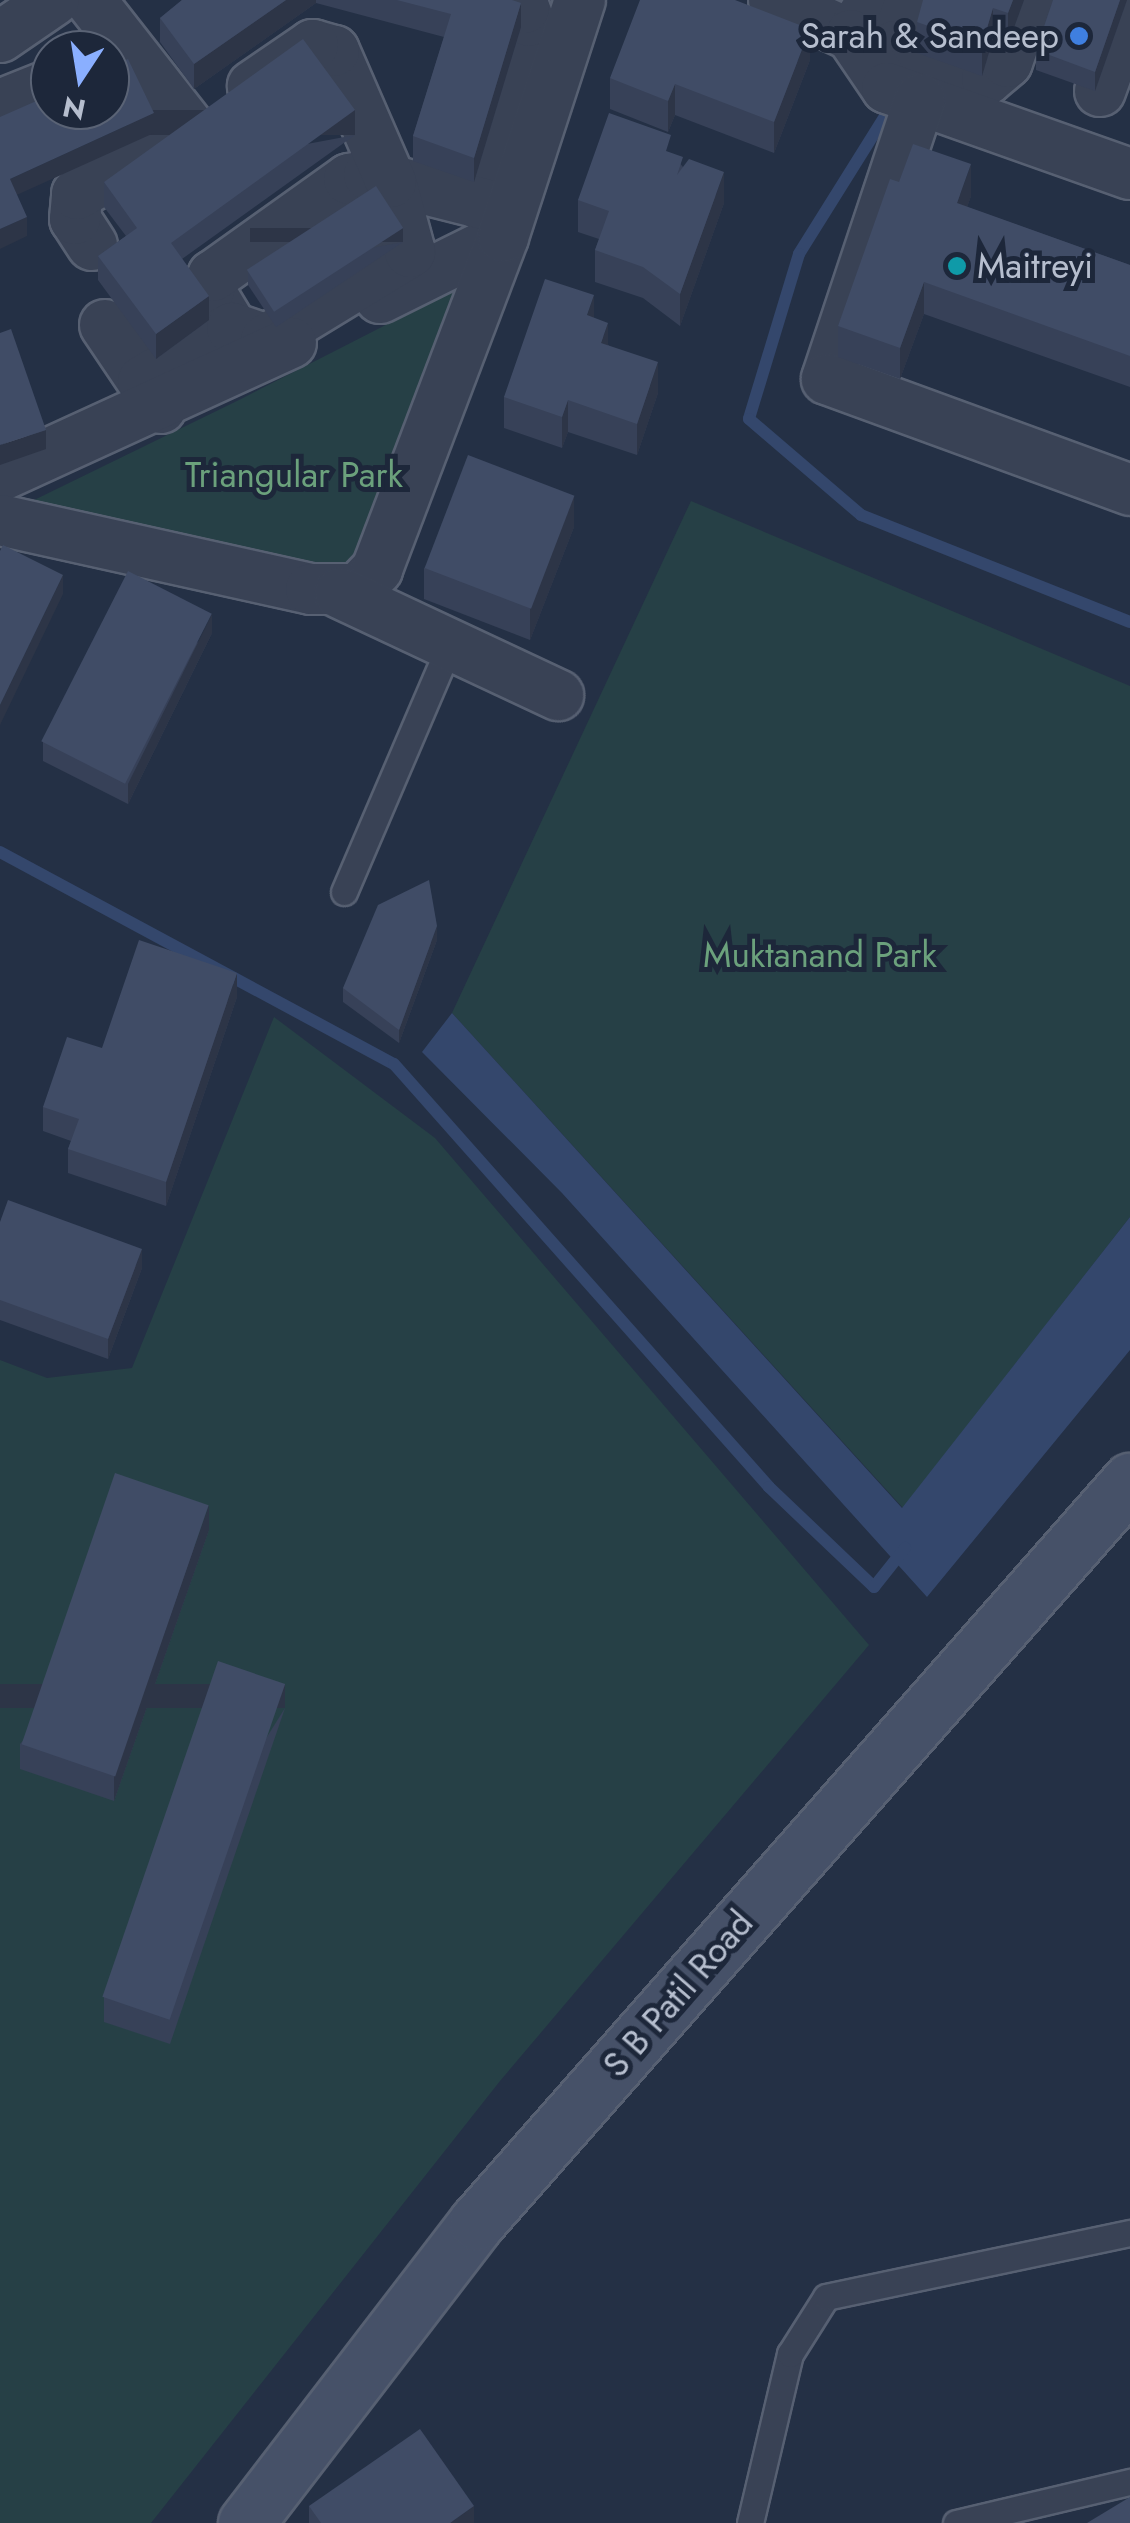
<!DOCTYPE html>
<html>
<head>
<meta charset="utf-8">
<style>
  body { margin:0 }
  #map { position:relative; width:1130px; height:2523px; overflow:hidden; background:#243045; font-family:Jost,sans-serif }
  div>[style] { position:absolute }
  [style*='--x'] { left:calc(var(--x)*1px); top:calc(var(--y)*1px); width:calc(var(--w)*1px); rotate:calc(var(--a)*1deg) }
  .green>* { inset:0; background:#264046 }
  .water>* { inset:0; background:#34476c }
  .stream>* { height:12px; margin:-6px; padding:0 6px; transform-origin:6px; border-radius:6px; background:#34476c }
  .roads { filter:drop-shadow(2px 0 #576072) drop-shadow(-2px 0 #576072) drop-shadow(0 2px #576072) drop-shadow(0 -2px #576072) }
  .lane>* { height:25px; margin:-12.5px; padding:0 12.5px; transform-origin:12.5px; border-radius:12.5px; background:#394255 }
  .street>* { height:50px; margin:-25px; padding:0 25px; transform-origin:25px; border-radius:25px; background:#394255 }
  .secondary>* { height:55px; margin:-27.5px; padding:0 27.5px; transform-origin:27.5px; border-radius:27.5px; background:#465168 }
  .wall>* { inset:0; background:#374158 }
  .shaded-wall>* { inset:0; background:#2d3547; transform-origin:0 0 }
  .building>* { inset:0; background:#404c66; transform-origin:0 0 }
  .dots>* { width:28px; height:28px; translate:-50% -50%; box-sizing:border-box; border:5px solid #1d273a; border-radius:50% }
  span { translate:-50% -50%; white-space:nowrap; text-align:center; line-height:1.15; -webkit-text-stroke:10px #1d273a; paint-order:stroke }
  .poi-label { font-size:35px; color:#b6bece }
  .right { translate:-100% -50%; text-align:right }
  .left { translate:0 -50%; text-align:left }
  .park-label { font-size:35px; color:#6ba17c }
  .street-label { font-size:35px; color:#b6bece }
  .north { position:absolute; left:30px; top:30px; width:100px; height:100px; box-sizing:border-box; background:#1d273a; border:2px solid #5a6375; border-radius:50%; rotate:192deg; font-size:28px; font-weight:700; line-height:40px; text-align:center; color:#b6bece }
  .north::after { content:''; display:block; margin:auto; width:35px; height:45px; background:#8aafff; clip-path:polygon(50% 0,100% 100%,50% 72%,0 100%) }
</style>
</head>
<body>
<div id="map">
  <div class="green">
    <div style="clip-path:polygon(462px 286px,354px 580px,28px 503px,241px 399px)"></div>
    <div style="clip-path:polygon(691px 501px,1130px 686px,1130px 1217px,903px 1508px,452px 1013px)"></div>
    <div style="clip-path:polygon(274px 1017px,435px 1138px,869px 1645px,500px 2081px,151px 2523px,0 2523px,0 1360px,47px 1378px,132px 1368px)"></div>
  </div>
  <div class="water">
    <div style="clip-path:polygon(452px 1013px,902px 1508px,1130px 1217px,1130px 1350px,927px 1597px,562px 1193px,422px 1052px)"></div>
  </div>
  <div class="stream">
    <div style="--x:887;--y:113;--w:166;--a:122"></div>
    <div style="--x:799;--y:254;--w:172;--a:106.9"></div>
    <div style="--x:749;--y:419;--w:148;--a:40.6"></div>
    <div style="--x:861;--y:515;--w:289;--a:21.7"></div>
    <div style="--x:0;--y:852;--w:447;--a:28.3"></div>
    <div style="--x:394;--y:1064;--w:565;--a:48.44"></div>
    <div style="--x:769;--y:1487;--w:145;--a:43.6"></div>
    <div style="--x:874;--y:1587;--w:50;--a:-51.5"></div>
  </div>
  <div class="roads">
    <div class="lane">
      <div style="--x:344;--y:892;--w:269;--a:-66.8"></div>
      <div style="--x:750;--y:2523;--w:174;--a:-76.7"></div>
      <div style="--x:790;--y:2354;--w:67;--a:-57.7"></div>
      <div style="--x:826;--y:2297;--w:311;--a:-11.9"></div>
      <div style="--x:956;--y:2523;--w:179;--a:-13.3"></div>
    </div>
    <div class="street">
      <div style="--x:90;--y:0;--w:164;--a:51.9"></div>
      <div style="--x:774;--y:0;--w:85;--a:24.4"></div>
      <div style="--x:851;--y:35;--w:41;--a:-57.8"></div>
      <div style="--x:911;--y:0;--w:49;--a:109.2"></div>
      <div style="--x:895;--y:46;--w:98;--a:19.7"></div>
      <div style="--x:987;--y:79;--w:26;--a:-40"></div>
      <div style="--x:1007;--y:62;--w:66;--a:-70.5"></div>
      <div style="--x:851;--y:35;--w:64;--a:55.8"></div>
      <div style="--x:887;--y:88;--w:258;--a:19.5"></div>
      <div style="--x:0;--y:37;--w:65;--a:-34.4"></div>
      <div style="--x:1100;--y:91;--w:87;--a:-69.9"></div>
      <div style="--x:920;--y:99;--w:295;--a:108.4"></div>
      <div style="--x:827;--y:379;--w:323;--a:20.1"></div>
      <div style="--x:0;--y:105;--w:54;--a:-21.8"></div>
      <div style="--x:477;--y:203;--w:189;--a:-74.1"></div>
      <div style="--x:529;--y:21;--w:14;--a:-111"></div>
      <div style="--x:524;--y:8;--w:31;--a:-165"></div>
      <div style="--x:92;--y:245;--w:31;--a:-123"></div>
      <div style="--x:75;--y:219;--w:25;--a:-85"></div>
      <div style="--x:77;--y:194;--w:112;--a:-29.6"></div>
      <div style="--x:380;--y:298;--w:137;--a:-26.4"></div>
      <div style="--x:105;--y:325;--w:100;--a:56"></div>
      <div style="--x:232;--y:328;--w:44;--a:-121.2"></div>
      <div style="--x:209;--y:290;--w:15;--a:-74"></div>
      <div style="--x:213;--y:276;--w:167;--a:-35.5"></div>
      <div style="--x:349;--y:179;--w:20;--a:-11"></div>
      <div style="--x:369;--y:175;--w:146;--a:14.2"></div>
      <div style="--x:143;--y:381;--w:104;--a:-30.8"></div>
      <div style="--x:232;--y:328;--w:36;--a:19"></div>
      <div style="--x:266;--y:340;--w:169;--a:-31.4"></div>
      <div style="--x:410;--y:252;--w:73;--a:-105.2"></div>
      <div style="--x:391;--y:182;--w:143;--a:-113.5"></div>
      <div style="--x:334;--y:51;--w:22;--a:-164"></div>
      <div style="--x:313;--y:45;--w:73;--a:145.7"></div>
      <div style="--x:0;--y:476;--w:320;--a:-24.6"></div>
      <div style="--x:0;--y:520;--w:319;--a:12.5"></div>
      <div style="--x:311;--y:589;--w:47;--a:0"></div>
      <div style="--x:358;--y:589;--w:28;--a:-46"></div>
      <div style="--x:377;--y:569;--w:355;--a:-69.2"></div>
      <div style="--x:503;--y:237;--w:249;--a:-72"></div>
      <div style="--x:340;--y:593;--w:241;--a:25.1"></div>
    </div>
    <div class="secondary">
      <div style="--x:246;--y:2523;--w:379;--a:-52.5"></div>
      <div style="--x:477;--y:2222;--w:988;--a:-48.61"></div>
    </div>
  </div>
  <div class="wall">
    <div style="clip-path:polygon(182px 0,512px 0,521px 27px,474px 182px,413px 161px,413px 136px,444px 37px,316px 3px,194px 89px,160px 42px,160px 18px)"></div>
    <div style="clip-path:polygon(1024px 0,1008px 44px,993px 39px,982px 76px,917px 53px,917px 22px)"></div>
    <div style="clip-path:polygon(1053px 0,1127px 0,1095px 91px,1036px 70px,1036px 50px)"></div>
    <div style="clip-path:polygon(810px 60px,774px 153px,675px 115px,668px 132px,610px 109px,610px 78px)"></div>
    <div style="clip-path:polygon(355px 135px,182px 259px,209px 320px,156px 359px,98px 280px,98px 256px,126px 236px,104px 207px,104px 182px)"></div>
    <div style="clip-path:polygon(671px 153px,683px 167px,724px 203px,680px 326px,643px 298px,595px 282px,595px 250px,599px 239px,578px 232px,578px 200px)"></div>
    <div style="clip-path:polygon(899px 182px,971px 196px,967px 207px,1130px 265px,1130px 387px,924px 314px,900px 379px,838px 357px,838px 326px)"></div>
    <div style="clip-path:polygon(403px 242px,276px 327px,248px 285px,248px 271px)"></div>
    <div style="clip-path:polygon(594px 318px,608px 345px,658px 393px,637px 455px,568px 432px,562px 448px,504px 428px,504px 397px)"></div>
    <div style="clip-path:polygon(574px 527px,530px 640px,424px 599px,424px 568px)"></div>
    <div style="clip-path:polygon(212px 633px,128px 804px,43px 761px,43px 742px)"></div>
    <div style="clip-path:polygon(437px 940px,399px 1043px,343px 1002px,343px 988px)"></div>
    <div style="clip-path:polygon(237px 997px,166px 1206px,68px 1173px,68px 1149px,71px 1141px,43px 1131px,43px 1107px,102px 1048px)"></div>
    <div style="clip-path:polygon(0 1222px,142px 1268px,108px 1359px,0 1320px)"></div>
    <div style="clip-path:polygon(209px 1530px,114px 1801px,20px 1769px,20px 1744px)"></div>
    <div style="clip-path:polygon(285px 1708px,170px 2044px,104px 2022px,104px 1997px)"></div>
    <div style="clip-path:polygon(309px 2506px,474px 2523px,309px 2523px)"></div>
  </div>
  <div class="shaded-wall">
    <div style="clip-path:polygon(286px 0,316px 0,316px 3px,194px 89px,194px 64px)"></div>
    <div style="clip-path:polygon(1013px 0,1024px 0,1008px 44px,1008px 13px)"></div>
    <div style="clip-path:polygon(1120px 0,1127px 0,1095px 91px,1095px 72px)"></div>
    <div style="clip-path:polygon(521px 3px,521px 27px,474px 182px,474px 158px)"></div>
    <div style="clip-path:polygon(993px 8px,993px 39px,982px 76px,982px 45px)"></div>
    <div style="clip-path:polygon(810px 29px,810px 60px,774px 153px,774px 122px)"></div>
    <div style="clip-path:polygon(675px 84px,675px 115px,668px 132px,668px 101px)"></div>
    <div style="left:355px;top:110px;width:25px;height:227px;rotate:90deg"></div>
    <div style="clip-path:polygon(154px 113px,154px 133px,10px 198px,10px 179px)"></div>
    <div style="clip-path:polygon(971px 164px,971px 196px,957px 235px,957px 203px)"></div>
    <div style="clip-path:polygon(724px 172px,724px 203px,680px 326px,680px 294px)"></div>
    <div style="clip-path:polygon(27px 217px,27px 236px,0 249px,0 229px)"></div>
    <div style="left:403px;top:228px;width:14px;height:153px;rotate:90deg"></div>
    <div style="clip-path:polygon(924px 282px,924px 314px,900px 379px,900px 348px)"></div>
    <div style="clip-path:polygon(594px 295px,594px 327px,587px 315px)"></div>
    <div style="clip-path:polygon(209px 296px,209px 320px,156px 359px,156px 334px)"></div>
    <div style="clip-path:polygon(608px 323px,608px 354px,601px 343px)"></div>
    <div style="clip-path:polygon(658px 362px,658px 393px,637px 455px,637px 424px)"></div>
    <div style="clip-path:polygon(568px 400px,568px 432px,562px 448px,562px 417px)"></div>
    <div style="clip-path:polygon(46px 430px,46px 449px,0 465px,0 445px)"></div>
    <div style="clip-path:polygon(574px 496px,574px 527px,530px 640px,530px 608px)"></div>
    <div style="clip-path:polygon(63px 575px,63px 594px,0 725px,0 705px)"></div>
    <div style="clip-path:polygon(212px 614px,212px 633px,128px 804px,128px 784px)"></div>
    <div style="clip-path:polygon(437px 926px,437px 940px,399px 1043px,399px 1030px)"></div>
    <div style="clip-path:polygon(237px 973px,237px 997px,166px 1206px,166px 1182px)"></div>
    <div style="clip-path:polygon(142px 1249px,142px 1268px,108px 1359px,108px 1339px)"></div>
    <div style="clip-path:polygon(209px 1505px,209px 1530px,114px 1801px,114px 1776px)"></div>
    <div style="left:285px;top:1684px;width:24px;height:355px;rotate:90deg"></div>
    <div style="clip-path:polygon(474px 2506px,474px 2523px,450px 2523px)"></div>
  </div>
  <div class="building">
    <div style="clip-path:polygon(182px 0,286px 0,194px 64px,160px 18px)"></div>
    <div style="clip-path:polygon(397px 0,512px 0,521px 3px,474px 158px,413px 136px,451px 14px)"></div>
    <div style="clip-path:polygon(640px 0,735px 0,810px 29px,774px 122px,675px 84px,668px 101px,610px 78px)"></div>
    <div style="clip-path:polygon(923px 0,1013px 0,1008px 13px,993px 8px,982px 45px,917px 22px)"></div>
    <div style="clip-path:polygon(1053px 0,1120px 0,1095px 72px,1036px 50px)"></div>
    <div style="clip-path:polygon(303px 39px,355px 110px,171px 243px,209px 296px,156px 334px,98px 256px,137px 228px,104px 182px)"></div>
    <div style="clip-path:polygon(128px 59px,154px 113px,10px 179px,27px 217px,0 229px,0 117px,50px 95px,50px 110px,110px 110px,110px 67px)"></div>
    <div style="clip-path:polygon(609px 113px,671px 135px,666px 151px,683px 157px,677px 175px,689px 159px,724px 172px,680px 294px,643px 267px,595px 250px,609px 211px,578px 200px)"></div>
    <div style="clip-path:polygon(913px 144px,971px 164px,957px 203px,1130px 265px,1130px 356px,924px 282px,900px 348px,838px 326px,890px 179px,899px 182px)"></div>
    <div style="left:376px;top:186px;width:50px;height:154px;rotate:57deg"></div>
    <div style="clip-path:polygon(545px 279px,594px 295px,587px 315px,608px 323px,601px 343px,658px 362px,637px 424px,568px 400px,562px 417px,504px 397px)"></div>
    <div style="clip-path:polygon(11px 329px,46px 430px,0 445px,0 333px)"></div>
    <div style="left:468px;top:455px;width:114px;height:121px;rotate:21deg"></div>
    <div style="clip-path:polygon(3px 545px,63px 575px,0 705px,0 551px)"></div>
    <div style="left:128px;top:571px;width:94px;height:191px;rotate:27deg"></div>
    <div style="clip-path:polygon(429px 880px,437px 926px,399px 1030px,343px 988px,378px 905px)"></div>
    <div style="clip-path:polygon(139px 940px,237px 973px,166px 1182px,68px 1149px,79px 1119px,43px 1107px,67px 1037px,102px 1048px)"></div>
    <div style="clip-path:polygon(8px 1200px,142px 1249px,108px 1339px,0 1300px,0 1222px)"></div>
    <div style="left:115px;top:1473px;width:99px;height:287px;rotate:19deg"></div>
    <div style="left:218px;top:1661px;width:71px;height:355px;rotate:19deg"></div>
    <div style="clip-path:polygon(420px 2429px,474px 2506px,450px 2523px,321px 2523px,309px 2506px)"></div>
    <div style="clip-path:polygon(1130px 2497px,1130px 2523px,1087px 2523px)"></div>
  </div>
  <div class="dots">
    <div style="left:1079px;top:36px;background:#3f7fe0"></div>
    <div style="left:957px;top:266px;background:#0f9aa8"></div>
  </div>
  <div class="poi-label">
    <span class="right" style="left:1059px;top:36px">Sarah &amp; Sandeep</span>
    <span class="left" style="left:977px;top:266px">Maitreyi</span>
  </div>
  <div class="park-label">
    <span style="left:294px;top:475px">Triangular Park</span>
    <span style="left:820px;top:955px">Muktanand Park</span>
  </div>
  <div class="street-label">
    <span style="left:678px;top:1994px;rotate:-49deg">S B Patil Road</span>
  </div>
  <div class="north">N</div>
</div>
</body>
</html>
